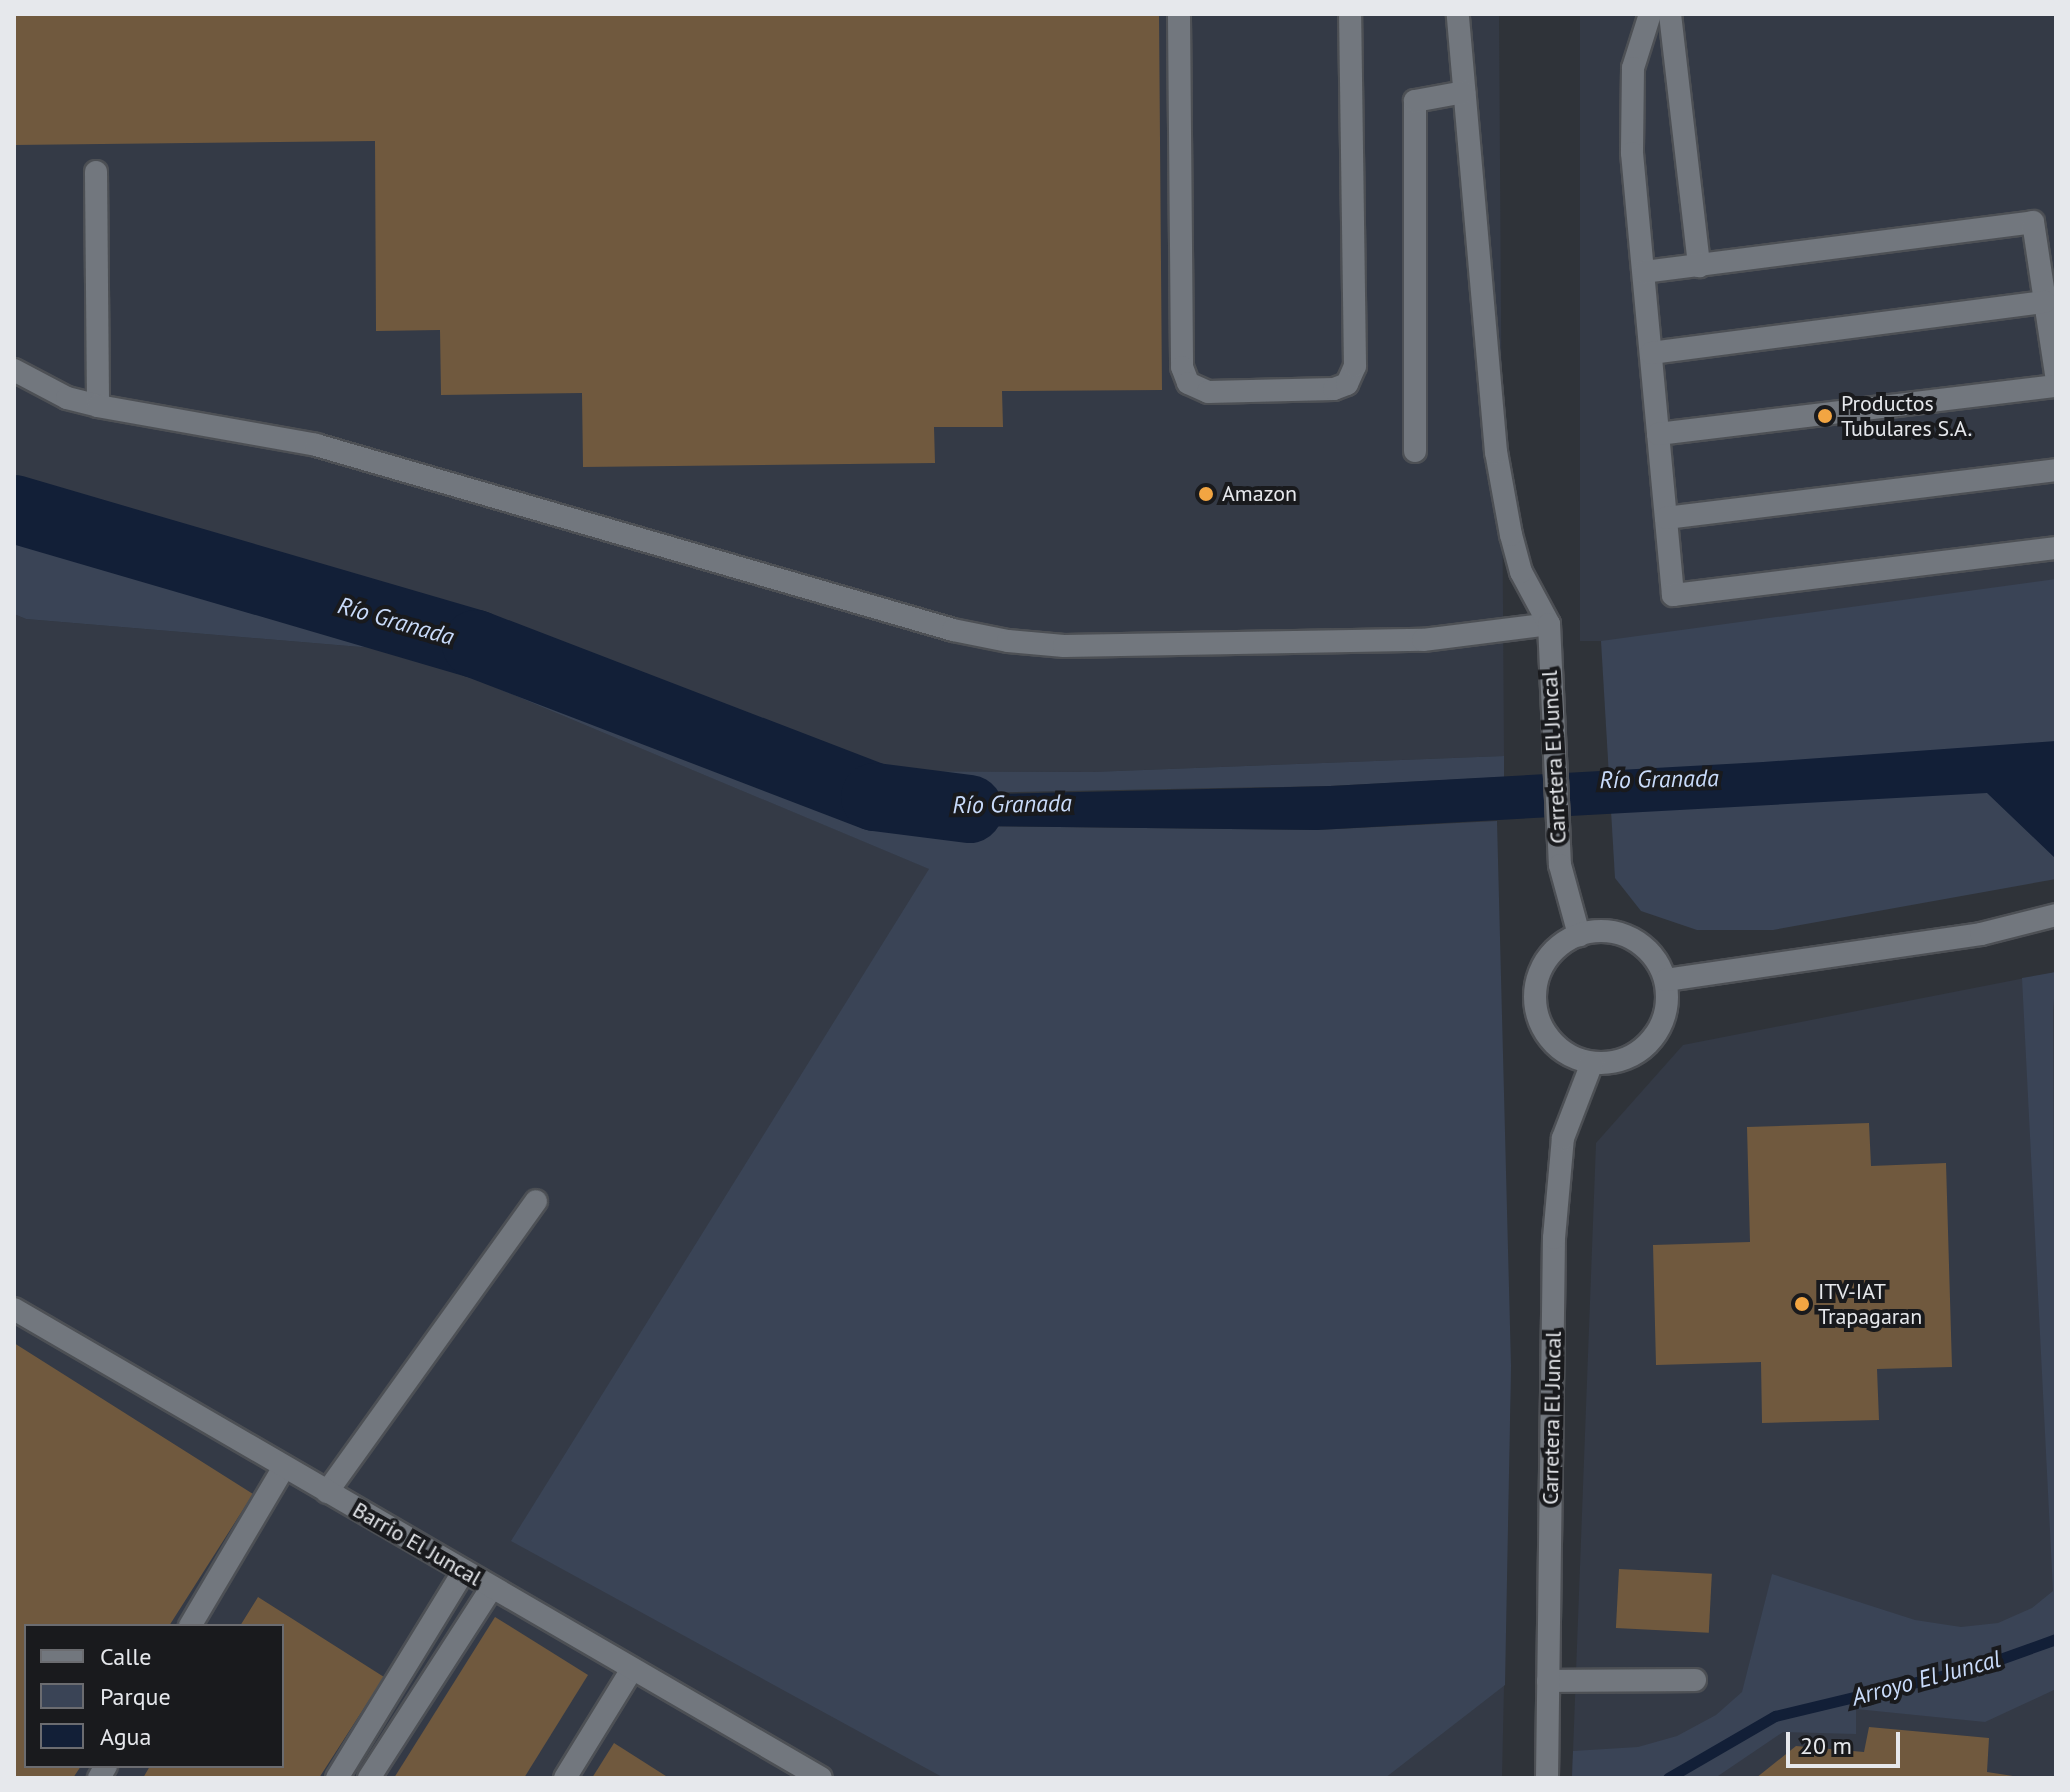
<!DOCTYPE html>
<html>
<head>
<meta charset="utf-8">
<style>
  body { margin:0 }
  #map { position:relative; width:2070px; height:1792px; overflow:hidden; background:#2f3339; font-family:"PT Sans",sans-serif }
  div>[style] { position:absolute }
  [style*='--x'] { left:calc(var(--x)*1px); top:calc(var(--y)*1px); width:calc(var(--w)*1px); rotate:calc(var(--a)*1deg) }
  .built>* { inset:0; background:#343a46; transform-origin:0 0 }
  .green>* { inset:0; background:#3a4456 }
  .water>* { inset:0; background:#121f37 }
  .stream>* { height:11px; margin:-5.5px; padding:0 5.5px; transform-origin:5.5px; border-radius:5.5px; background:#121f37 }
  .river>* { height:68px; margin:-34px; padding:0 34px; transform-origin:34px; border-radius:34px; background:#121f37 }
  .building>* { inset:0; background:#70593e; transform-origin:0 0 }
  .roads { filter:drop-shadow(2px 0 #4d5055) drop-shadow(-2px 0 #4d5055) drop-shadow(0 2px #4d5055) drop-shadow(0 -2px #4d5055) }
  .service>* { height:22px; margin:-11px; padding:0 11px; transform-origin:11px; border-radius:11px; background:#72777e }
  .minor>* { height:22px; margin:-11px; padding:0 11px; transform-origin:11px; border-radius:11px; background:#72777e }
  .tertiary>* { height:22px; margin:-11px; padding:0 11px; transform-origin:11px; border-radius:11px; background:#72777e }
  .tertiary>.ring { margin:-11px; padding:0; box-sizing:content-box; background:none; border:22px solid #72777e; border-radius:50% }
  .dots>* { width:22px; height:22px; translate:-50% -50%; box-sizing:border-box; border:4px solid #191a1d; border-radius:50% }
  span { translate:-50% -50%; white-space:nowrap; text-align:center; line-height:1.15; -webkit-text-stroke:8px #191a1d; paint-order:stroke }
  .poi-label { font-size:22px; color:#e6e8ec }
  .left { translate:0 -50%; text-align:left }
  .street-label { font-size:22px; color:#e6e8ec }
  .water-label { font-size:24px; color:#c9dbfa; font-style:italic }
  .frame { position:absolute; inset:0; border:16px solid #e6e8ec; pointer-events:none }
  .legend { position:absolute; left:24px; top:1624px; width:260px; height:144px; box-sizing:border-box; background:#191a1d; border:2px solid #6b6c70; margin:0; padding:10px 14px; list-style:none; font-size:24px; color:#e6e8ec }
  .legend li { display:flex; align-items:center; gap:16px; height:40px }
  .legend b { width:40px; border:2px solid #6b6c70 }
  .scale { position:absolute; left:1786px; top:1732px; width:114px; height:36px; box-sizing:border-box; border:4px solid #e6e8ec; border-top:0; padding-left:10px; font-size:24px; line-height:28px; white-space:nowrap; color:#e6e8ec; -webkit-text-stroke:6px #191a1d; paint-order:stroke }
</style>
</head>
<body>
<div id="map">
  <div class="built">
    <div style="clip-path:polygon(14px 14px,1499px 14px,1504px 756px,1092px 772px,857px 771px,483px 619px,174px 539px,14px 491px)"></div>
    <div style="left:1580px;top:14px;width:476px;height:627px"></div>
    <div style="clip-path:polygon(evenodd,14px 614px,26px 619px,408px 651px,930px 869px,1511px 1366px,1502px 1778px,14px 1778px,14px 614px,26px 1626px,282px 1626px,282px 1766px,26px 1766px,26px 1626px)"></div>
    <div style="clip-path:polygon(2056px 972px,2056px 1778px,1572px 1778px,1596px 1143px,1683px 1045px)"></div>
  </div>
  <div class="green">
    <div style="clip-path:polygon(14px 491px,174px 539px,483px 619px,857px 771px,1092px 772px,1504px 756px,1504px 777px,1330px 786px,965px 793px,878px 798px,971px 826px,1317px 830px,1497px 821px,1511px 1366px,1505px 1685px,1385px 1778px,944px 1778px,511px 1541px,929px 869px,408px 651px,26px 619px,14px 614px)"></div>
    <div style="clip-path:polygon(2056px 579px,2056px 879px,1773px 930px,1697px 930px,1641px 911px,1615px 878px,1601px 641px)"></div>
    <div style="clip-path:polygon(2056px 972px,2053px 1011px,2056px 1689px,1985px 1722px,1856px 1709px,1856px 1734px,1783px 1732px,1715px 1778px,1572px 1778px,1573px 1751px,1638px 1747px,1677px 1736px,1716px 1715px,1742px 1692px,1772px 1574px,1915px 1620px,1961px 1627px,1998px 1623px,2032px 1608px,2053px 1591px,2022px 978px)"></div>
  </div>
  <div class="water">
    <div style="clip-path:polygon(2056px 741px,2056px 859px,1987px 793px,1317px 830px,971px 826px,875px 797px,1330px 786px,1763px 762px)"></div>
  </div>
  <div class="stream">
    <div style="--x:1668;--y:1778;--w:124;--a:-30.1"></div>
    <div style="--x:1775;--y:1716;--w:206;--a:-13.5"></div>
    <div style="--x:1975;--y:1668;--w:86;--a:-19.7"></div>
  </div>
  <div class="river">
    <div style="--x:14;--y:509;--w:481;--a:16.3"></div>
    <div style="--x:476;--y:644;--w:427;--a:21"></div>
    <div style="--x:875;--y:797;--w:95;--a:7.3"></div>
  </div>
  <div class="building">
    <div style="clip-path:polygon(14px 14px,1159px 14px,1162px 390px,1002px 391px,1003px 427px,934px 427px,935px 463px,583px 467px,582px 393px,441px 395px,440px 330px,376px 331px,375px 141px,14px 145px)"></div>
    <div style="clip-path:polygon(1869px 1123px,1871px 1166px,1946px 1163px,1952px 1367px,1877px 1369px,1879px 1420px,1762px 1423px,1761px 1362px,1656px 1365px,1653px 1245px,1750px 1242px,1747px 1127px)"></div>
    <div style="clip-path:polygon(14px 1343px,253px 1494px,169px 1626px,26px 1626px,26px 1766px,81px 1766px,73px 1778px,14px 1778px)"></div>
    <div style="left:1619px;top:1569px;width:93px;height:59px;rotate:3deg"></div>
    <div style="clip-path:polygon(258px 1597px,384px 1677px,319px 1778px,143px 1778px,150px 1766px,282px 1766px,282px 1626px,240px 1626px)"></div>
    <div style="clip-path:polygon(495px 1617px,588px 1675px,524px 1778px,394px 1778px)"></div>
    <div style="clip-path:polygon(1869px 1727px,1989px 1738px,1987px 1772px,2026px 1778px,1756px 1778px,1796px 1746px,1864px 1752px)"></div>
    <div style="clip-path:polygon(614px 1743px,669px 1778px,592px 1778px)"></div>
  </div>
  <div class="roads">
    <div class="service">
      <div style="--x:1650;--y:14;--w:57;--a:107.5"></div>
      <div style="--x:1633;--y:68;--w:85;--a:90.7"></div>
      <div style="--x:1632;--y:153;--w:444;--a:84.7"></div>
      <div style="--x:1673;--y:595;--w:386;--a:-7"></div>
      <div style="--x:1670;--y:14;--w:254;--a:83.4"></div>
      <div style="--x:1179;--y:17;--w:350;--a:89.5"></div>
      <div style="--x:1182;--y:367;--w:17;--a:69"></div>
      <div style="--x:1188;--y:383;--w:22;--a:24"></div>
      <div style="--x:1208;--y:392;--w:126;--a:-1.4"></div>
      <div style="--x:1334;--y:389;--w:14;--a:-21"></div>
      <div style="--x:1347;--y:384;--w:20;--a:-66"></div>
      <div style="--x:1355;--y:366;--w:352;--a:-90.8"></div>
      <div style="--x:96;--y:172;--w:234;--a:89.5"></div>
      <div style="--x:1644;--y:272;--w:392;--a:-7.3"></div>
      <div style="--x:2033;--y:222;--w:154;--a:81.4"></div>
      <div style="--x:1651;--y:353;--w:397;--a:-7.4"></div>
      <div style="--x:14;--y:370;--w:60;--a:27.8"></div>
      <div style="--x:67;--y:398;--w:32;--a:14"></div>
      <div style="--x:98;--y:406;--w:221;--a:10.1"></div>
      <div style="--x:316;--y:445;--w:663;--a:16.19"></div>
      <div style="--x:953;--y:630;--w:56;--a:11.3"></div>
      <div style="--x:1008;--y:641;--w:56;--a:5.1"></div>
      <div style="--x:1064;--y:646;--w:359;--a:-1"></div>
      <div style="--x:1423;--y:640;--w:127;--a:-7.2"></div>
      <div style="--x:1549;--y:624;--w:59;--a:-118.3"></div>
      <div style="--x:1521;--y:572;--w:38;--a:-105"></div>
      <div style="--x:1511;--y:535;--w:84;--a:-100.2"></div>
      <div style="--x:1496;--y:452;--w:440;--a:-95"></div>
      <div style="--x:1658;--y:434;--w:401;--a:-6.9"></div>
      <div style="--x:1415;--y:451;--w:350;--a:-90"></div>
      <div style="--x:1415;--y:101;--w:50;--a:-10.4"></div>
      <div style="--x:1666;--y:518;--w:393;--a:-7"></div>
      <div style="--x:327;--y:1492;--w:358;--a:-54.3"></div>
      <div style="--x:190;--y:1626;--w:185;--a:-59.4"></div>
      <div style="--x:1548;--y:1681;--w:147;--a:-0.4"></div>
      <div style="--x:99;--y:1778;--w:14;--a:-60"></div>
      <div style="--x:337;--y:1778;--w:243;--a:-58.5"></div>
      <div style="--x:369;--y:1778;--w:227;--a:-57.2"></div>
      <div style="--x:565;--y:1778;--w:128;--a:-58.4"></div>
    </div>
    <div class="minor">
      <div style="--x:14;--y:1309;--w:933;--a:30.16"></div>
    </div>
    <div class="tertiary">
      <div style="--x:1549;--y:624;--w:241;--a:87.4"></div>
      <div style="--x:1560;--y:865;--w:73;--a:74.8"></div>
      <div class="ring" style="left:1535px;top:931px;width:110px;height:110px"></div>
      <div style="--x:1666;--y:980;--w:318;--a:-8.3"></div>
      <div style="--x:1981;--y:934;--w:77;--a:-14.2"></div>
      <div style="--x:1547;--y:1778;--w:540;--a:-89.26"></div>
      <div style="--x:1554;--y:1238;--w:100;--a:-84.9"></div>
      <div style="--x:1563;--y:1138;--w:80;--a:-68.9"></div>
    </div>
  </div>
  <div class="dots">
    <div style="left:1825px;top:416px;background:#f2a542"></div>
    <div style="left:1206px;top:494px;background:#f2a542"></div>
    <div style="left:1802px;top:1304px;background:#f2a542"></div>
  </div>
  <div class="poi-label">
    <span class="left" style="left:1841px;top:416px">Productos<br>Tubulares S.A.</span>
    <span class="left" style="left:1222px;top:494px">Amazon</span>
    <span class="left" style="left:1818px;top:1304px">ITV-IAT<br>Trapagaran</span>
  </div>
  <div class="street-label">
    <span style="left:1554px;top:757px;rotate:-93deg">Carretera El Juncal</span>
    <span style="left:1552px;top:1418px;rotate:-89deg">Carretera El Juncal</span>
    <span style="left:417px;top:1544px;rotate:30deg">Barrio El Juncal</span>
  </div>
  <div class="water-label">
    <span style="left:396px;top:621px;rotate:16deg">Río Granada</span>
    <span style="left:1659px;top:779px;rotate:-1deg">Río Granada</span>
    <span style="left:1012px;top:804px;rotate:-1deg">Río Granada</span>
    <span style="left:1926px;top:1678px;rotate:-15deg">Arroyo El Juncal</span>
  </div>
  <div class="frame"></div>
  <ul class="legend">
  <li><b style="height:10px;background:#72777e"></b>Calle</li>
  <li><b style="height:22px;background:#3a4456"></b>Parque</li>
  <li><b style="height:22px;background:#121f37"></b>Agua</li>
  </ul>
  <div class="scale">20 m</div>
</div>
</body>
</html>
